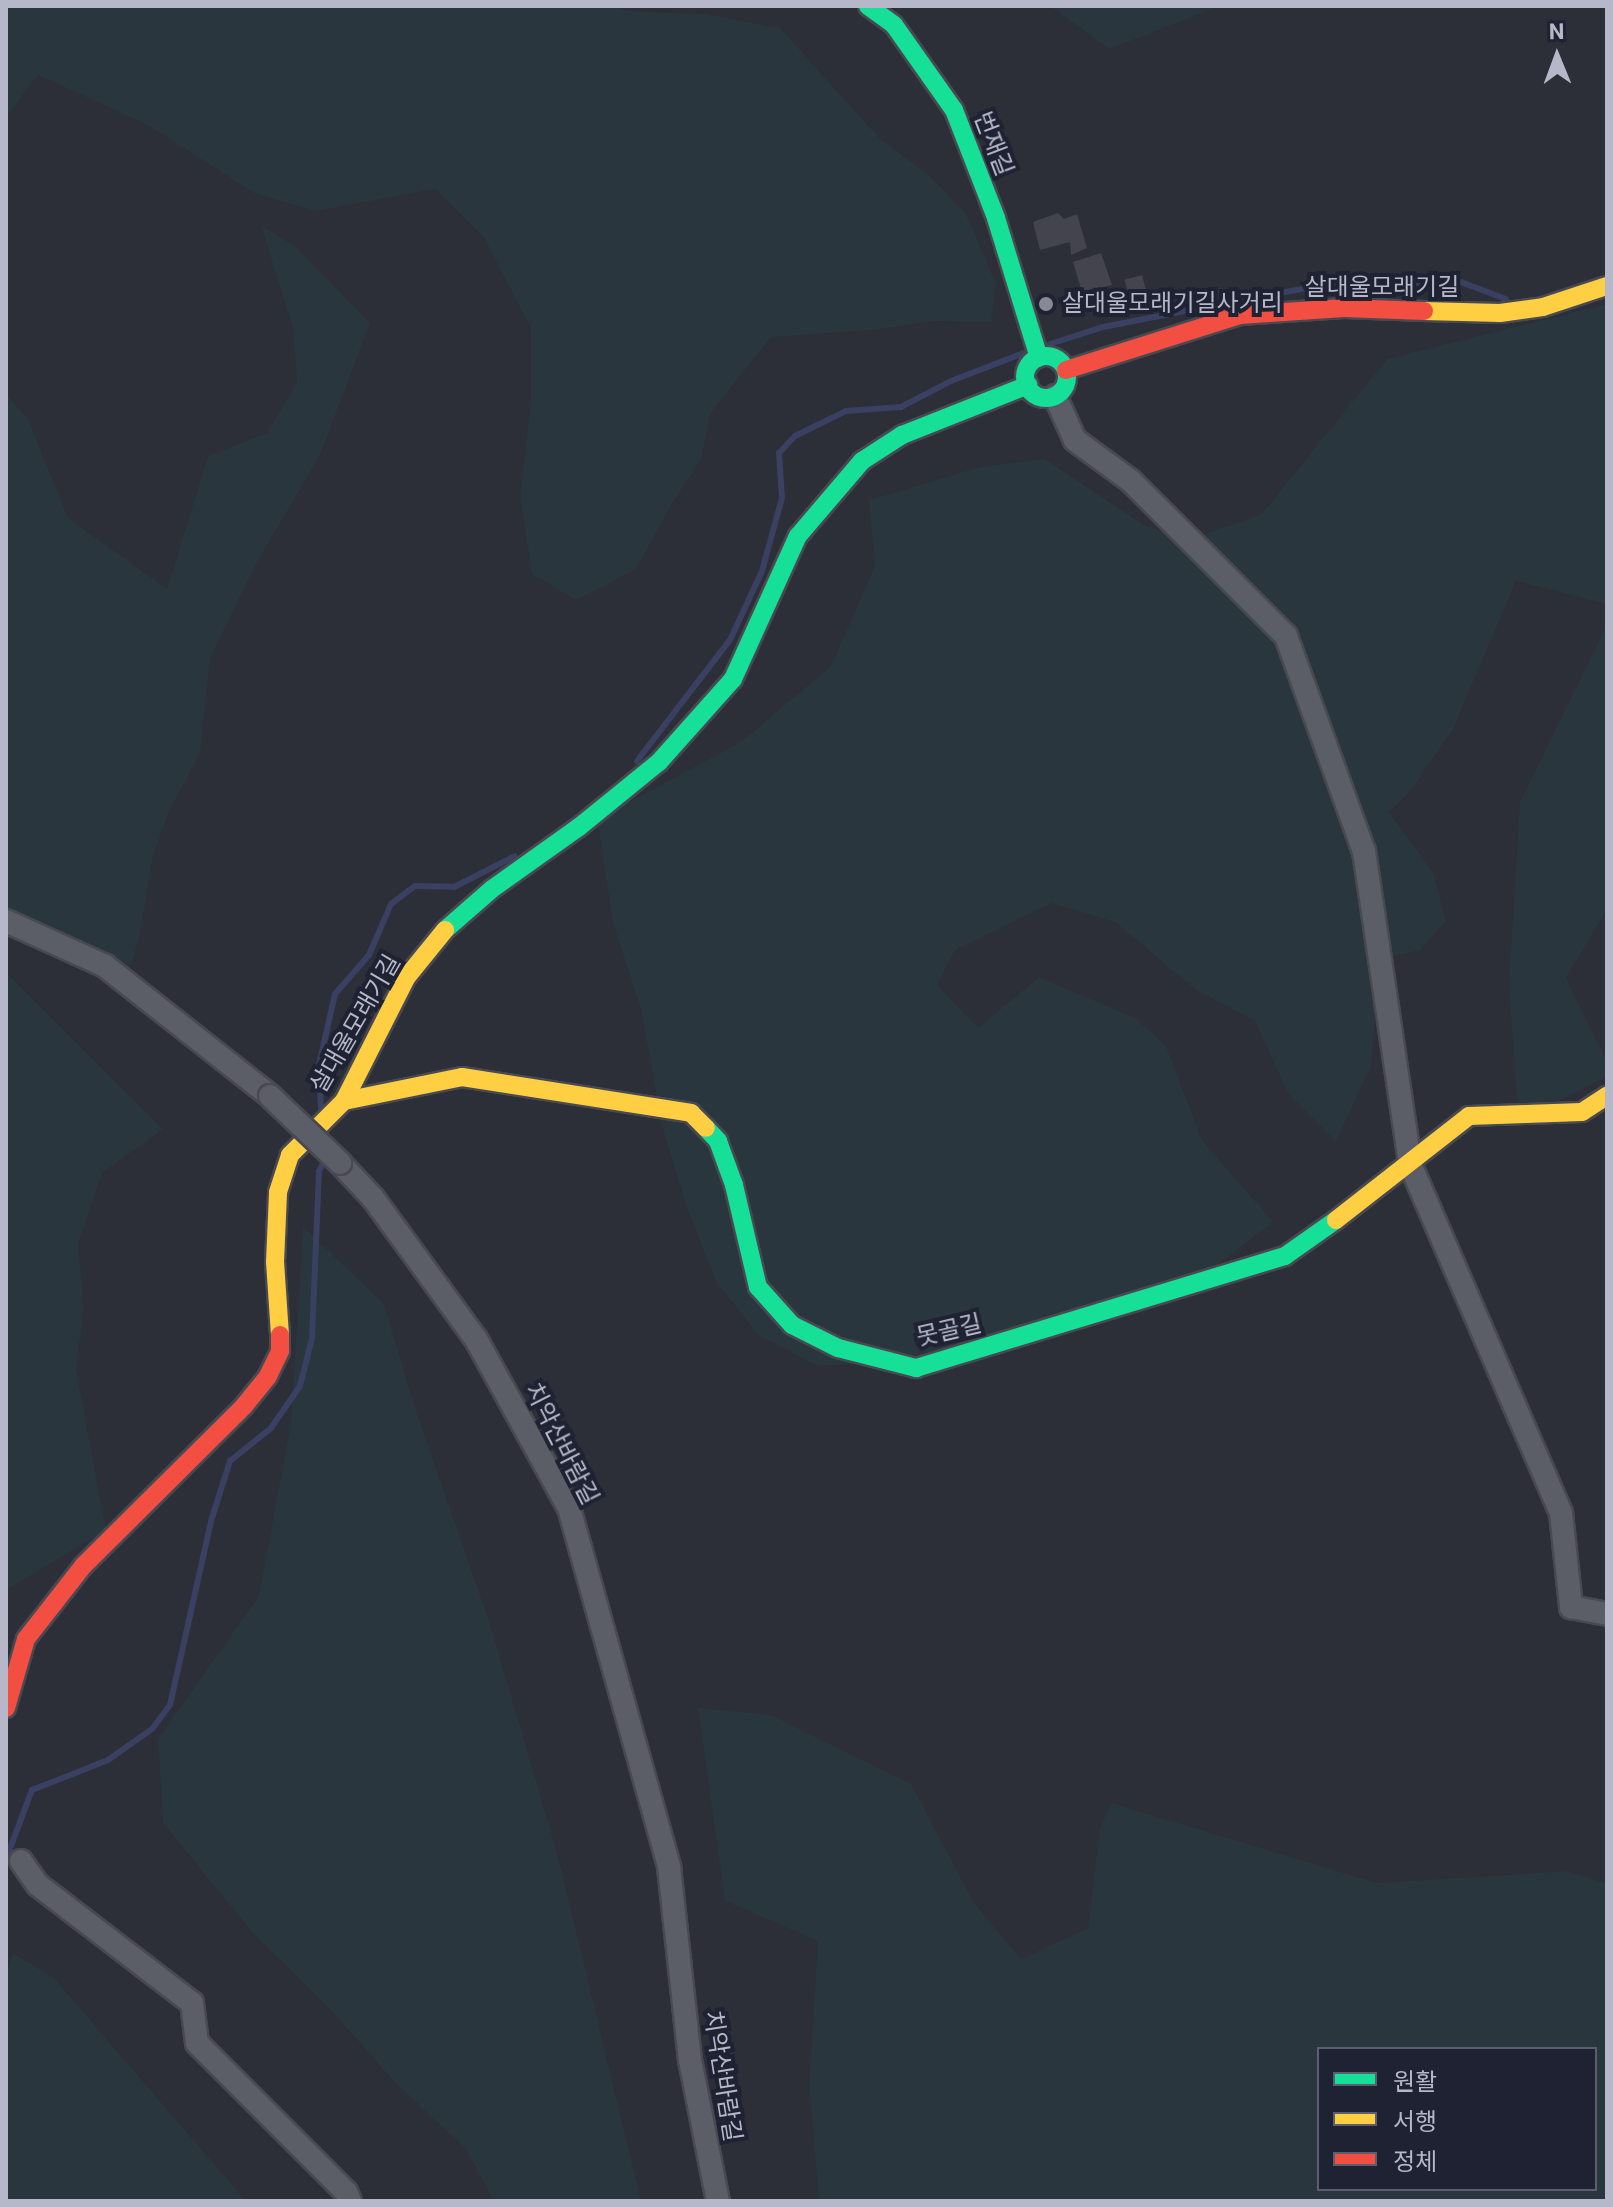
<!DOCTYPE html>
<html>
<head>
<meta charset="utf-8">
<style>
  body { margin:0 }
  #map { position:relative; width:1613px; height:2207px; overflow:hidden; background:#2c2e38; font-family:Roboto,"Noto Sans KR",sans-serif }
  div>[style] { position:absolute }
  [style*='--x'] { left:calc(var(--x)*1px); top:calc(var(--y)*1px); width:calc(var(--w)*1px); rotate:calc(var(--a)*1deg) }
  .green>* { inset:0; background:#29363e }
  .stream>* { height:6px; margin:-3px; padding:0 3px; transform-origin:3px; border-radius:3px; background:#394061 }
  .building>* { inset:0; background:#43444e; transform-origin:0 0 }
  .roads { filter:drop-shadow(2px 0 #484951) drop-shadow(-2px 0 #484951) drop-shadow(0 2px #484951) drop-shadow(0 -2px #484951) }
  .street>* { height:22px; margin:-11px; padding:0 11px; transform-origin:11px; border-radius:11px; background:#5b5d67 }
  .fast>* { height:18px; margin:-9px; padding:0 9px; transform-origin:9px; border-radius:9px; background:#16e098 }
  .fast>.ring { margin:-9px; padding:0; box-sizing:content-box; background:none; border:18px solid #16e098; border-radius:50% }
  .slow>* { height:18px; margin:-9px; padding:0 9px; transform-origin:9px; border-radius:9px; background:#ffcf43 }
  .jam>* { height:18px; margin:-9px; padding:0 9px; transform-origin:9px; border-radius:9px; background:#f24e42 }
  .bridges { filter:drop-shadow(2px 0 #484951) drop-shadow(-2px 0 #484951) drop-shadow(0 2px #484951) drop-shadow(0 -2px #484951) }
  .street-bridge>* { height:22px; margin:-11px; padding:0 11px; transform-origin:11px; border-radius:11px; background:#5b5d67 }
  .dots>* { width:22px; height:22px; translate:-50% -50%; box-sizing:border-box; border:4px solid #1e2233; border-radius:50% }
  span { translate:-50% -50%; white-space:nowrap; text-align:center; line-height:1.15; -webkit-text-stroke:8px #1e2233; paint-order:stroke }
  .street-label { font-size:24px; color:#b6b8c9 }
  .poi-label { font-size:24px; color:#b6b8c9 }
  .left { translate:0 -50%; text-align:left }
  .frame { position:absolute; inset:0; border:8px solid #b6b8c9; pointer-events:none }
  .legend { position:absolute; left:1317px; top:2047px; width:280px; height:144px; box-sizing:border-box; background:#1e2233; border:2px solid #5b5e6f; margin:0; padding:10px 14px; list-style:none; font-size:24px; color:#b6b8c9 }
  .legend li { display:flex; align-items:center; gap:16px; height:40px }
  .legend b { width:40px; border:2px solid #5b5e6f }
  .north { position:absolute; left:1517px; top:16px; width:80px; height:80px; -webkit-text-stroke:6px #1e2233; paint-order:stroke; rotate:359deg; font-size:22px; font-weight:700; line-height:32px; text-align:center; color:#b6b8c9 }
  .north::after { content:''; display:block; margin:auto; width:28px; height:36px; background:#b6b8c9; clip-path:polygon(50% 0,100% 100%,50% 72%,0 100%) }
</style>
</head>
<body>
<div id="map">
  <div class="green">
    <div style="clip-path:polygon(6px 6px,609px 6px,628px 11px,705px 14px,780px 28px,881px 140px,928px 174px,966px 214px,996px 284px,991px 322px,934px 321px,873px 330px,771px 337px,710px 414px,701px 459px,671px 505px,636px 569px,576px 600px,532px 574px,520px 495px,531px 401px,531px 328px,483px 236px,435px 189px,316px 211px,254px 193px,148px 125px,38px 75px,6px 117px)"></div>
    <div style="clip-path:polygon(1050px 6px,1219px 6px,1110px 49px)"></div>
    <div style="clip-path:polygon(261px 225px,296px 247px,370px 323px,320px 455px,257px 562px,210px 658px,200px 753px,169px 811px,153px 856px,140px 935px,129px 971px,6px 909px,6px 394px,28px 419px,68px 518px,167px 589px,208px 456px,267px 433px,297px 383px,293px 329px)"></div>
    <div style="clip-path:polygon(1607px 304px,1607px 604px,1516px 581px,1453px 729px,1411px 790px,1389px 812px,1433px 873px,1446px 921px,1420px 950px,1381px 959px,1371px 1066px,1336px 1141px,1288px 1093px,1255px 1021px,1196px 990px,1115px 922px,1052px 903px,955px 950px,937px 985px,978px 1028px,1039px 977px,1135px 1018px,1166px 1046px,1202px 1140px,1273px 1222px,1212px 1269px,894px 1362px,817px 1366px,757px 1334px,716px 1281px,686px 1205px,662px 1126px,641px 1009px,613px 923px,597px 819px,741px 742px,831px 666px,875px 566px,869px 500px,980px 467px,1045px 459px,1144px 525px,1188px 540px,1262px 514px,1387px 359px)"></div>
    <div style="clip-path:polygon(1607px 625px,1607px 909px,1566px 978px,1607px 1062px,1607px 1077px,1518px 1121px,1509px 981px,1520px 802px)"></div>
    <div style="clip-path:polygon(6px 973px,163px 1129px,102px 1173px,78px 1244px,84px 1309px,76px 1369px,106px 1530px,6px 1590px)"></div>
    <div style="clip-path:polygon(303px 1227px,384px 1304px,415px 1408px,490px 1624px,558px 1856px,641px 2201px,494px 2201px,466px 2149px,394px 2081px,327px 2006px,253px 1933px,163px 1823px,158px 1739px,259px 1596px,291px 1422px)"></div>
    <div style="clip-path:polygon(evenodd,698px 1708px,771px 1715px,911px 1784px,974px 1903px,1021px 1959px,1088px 1928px,1100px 1827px,1112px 1803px,1377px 1883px,1568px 1871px,1607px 1884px,1607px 2201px,819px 2201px,809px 2085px,818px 1941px,725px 1901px,698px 1708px,1319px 2049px,1595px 2049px,1595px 2189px,1319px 2189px,1319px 2049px)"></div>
    <div style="clip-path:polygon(13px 1953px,54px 1978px,246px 2201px,6px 2201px,6px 1973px)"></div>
  </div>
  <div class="stream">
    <div style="--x:1246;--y:299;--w:84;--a:-10.2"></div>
    <div style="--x:1329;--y:284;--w:132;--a:-0.9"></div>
    <div style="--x:1461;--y:282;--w:48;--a:20.7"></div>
    <div style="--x:1047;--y:345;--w:59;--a:-17.8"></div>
    <div style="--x:1103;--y:327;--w:130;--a:-11.1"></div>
    <div style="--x:637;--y:761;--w:153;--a:-52.5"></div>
    <div style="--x:730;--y:640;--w:76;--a:-65.1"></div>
    <div style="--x:762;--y:571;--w:76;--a:-74.7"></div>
    <div style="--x:782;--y:498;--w:45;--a:-93.8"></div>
    <div style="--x:779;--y:453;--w:23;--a:-47"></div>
    <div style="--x:795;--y:436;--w:57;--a:-26.1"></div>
    <div style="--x:846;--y:411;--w:55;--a:-4.2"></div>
    <div style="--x:901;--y:407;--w:56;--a:-27.5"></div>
    <div style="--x:951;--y:381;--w:84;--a:-21"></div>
    <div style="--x:321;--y:1108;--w:43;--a:-92.7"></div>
    <div style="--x:319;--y:1065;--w:73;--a:-77.3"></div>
    <div style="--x:335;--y:994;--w:52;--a:-48.9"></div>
    <div style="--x:369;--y:955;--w:56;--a:-66.7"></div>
    <div style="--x:391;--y:904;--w:30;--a:-37"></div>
    <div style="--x:415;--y:886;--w:39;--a:1"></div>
    <div style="--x:454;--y:887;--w:68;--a:-26.9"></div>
    <div style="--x:6;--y:1859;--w:74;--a:-69.4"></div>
    <div style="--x:32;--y:1790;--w:82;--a:-21.5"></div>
    <div style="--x:108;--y:1760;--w:54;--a:-35.2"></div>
    <div style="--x:152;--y:1729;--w:30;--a:-53"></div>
    <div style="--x:170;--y:1705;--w:189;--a:-77.4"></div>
    <div style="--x:211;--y:1521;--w:63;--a:-72.4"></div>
    <div style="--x:230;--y:1461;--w:53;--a:-38.8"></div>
    <div style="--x:271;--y:1428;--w:51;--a:-55.4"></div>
    <div style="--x:300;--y:1386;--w:49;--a:-76"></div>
    <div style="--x:312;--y:1338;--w:167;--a:-87.6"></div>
    <div style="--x:319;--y:1171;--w:17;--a:-62"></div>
  </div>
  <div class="building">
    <div style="clip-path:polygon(1058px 213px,1064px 219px,1077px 214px,1087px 248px,1071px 255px,1070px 242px,1040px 250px,1033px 222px)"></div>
    <div style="clip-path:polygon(1101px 253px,1112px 285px,1103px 287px,1106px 294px,1097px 297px,1094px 288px,1082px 292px,1073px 262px)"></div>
    <div style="left:1142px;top:275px;width:24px;height:18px;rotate:75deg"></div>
  </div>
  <div class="roads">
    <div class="street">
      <div style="--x:1055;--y:396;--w:48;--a:65.6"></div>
      <div style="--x:1075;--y:440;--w:69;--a:36.2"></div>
      <div style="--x:1131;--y:481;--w:219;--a:45"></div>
      <div style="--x:1286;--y:636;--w:229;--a:70.1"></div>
      <div style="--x:1364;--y:851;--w:316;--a:81.6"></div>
      <div style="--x:1410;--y:1164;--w:380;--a:66.6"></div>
      <div style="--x:1561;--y:1513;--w:95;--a:83.9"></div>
      <div style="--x:1571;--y:1607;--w:37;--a:11"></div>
      <div style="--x:6;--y:921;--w:109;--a:24.4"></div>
      <div style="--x:105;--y:966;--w:210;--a:38.2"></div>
      <div style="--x:340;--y:1163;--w:48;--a:46.7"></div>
      <div style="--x:373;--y:1198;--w:175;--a:53.9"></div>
      <div style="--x:476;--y:1339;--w:193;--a:61.2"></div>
      <div style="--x:569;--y:1508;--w:373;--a:74.4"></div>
      <div style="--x:669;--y:1867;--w:194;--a:83.8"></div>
      <div style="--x:690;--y:2060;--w:144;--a:78.8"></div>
      <div style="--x:21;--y:1861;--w:29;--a:55"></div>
      <div style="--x:38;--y:1885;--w:194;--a:37.5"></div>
      <div style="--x:192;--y:2003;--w:40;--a:82.9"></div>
      <div style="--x:197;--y:2043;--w:211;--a:45"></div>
      <div style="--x:346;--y:2192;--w:10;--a:66"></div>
    </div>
    <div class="fast">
      <div style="--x:868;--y:6;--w:32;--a:36"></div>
      <div style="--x:894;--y:25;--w:104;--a:54.8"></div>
      <div style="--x:954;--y:110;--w:116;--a:68.7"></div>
      <div style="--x:996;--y:218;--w:146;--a:72.9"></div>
      <div class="ring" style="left:1025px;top:356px;width:24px;height:24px"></div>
      <div style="--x:445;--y:930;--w:62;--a:-41.1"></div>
      <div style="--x:492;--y:889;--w:107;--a:-35.5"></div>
      <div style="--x:579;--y:827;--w:103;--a:-39.1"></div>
      <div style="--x:659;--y:762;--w:111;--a:-48.3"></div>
      <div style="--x:733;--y:679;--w:157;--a:-65.6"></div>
      <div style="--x:798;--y:536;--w:99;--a:-49.5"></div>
      <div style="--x:862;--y:461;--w:48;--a:-33"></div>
      <div style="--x:902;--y:435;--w:136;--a:-21.6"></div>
      <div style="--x:706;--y:1128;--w:18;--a:47"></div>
      <div style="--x:718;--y:1141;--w:47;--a:70"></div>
      <div style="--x:734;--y:1185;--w:105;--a:76.8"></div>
      <div style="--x:758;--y:1287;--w:51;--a:48.2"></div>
      <div style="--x:792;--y:1325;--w:51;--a:26.6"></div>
      <div style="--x:838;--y:1348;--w:81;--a:14.4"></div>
      <div style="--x:916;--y:1368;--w:386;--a:-16.9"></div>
      <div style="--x:1285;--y:1256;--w:62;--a:-35.2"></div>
    </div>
    <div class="slow">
      <div style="--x:1424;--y:311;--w:76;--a:1.5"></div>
      <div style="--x:1500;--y:313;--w:43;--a:-7.9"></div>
      <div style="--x:1543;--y:307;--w:67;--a:-18.2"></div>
      <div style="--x:344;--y:1101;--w:120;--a:-11.5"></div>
      <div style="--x:462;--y:1077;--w:232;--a:8.9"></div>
      <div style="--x:691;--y:1113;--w:21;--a:45"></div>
      <div style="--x:1336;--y:1220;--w:169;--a:-38"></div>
      <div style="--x:1469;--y:1116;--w:113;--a:-2"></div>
      <div style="--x:1582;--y:1112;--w:30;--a:-33"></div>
      <div style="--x:280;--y:1335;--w:73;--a:-93.9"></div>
      <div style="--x:275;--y:1262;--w:70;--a:-87.5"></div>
      <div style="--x:278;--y:1192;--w:39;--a:-72"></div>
      <div style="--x:290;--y:1155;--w:76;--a:-45"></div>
      <div style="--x:344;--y:1101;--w:138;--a:-63.2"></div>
      <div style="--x:406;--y:978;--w:62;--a:-50.9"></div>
    </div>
    <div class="jam">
      <div style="--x:1066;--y:370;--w:182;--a:-17.5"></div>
      <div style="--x:1240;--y:315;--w:104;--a:-3.9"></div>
      <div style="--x:1344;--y:308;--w:80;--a:2.1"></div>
      <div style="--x:6;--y:1708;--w:72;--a:-73.8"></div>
      <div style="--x:26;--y:1639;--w:93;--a:-52"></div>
      <div style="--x:83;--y:1566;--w:227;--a:-44.8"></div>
      <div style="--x:244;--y:1406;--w:38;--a:-51"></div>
      <div style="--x:268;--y:1376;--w:28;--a:-64"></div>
      <div style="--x:280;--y:1351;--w:16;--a:-90"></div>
    </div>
  </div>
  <div class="bridges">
    <div class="street-bridge">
      <div style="--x:270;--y:1096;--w:97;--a:43.7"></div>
    </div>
  </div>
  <div class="dots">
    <div style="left:1046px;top:304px;background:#868896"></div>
  </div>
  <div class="street-label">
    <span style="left:993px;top:144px;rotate:69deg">번재길</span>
    <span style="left:1382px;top:288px">살대울모래기길</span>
    <span style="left:356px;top:1024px;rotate:-60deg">살대울모래기길</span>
    <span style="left:949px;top:1331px;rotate:-13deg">못골길</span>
    <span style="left:561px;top:1444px;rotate:63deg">치악산바람길</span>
    <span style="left:722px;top:2076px;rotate:81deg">치악산바람길</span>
  </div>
  <div class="poi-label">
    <span class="left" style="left:1062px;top:304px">살대울모래기길사거리</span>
  </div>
  <div class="frame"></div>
  <ul class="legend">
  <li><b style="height:10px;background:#16e098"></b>원활</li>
  <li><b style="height:10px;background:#ffcf43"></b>서행</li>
  <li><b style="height:10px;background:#f24e42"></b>정체</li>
  </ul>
  <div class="north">N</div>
</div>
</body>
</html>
